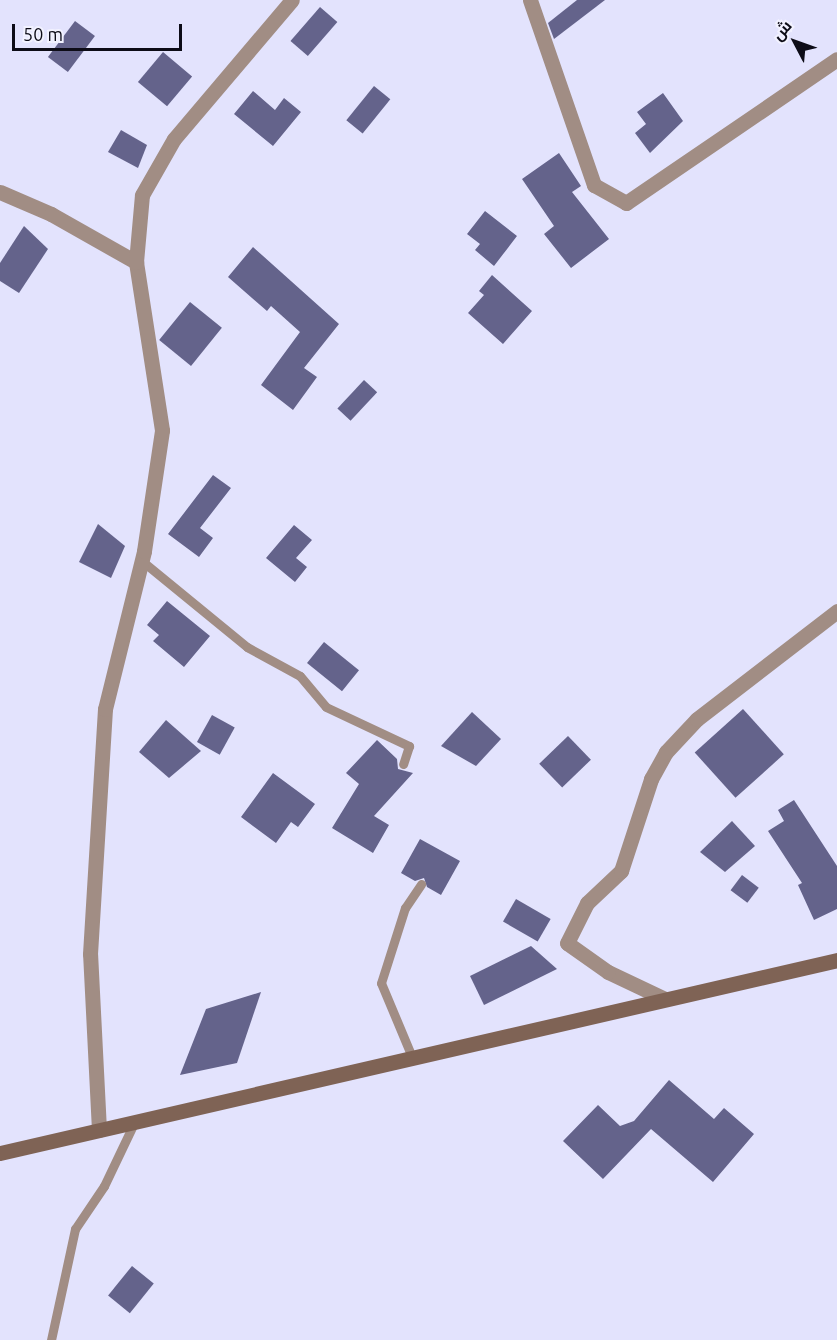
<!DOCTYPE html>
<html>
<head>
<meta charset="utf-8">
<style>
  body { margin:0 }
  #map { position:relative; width:837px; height:1340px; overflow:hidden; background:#e3e3fd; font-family:Ubuntu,Cairo,sans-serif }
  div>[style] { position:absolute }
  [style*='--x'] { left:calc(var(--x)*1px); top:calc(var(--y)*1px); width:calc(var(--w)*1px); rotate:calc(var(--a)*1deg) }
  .building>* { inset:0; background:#64638b; transform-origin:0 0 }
  .lane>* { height:9px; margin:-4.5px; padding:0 4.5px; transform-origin:4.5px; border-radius:4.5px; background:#a18d84 }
  .street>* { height:15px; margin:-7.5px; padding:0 7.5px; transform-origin:7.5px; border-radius:7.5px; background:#a18d84 }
  .secondary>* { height:15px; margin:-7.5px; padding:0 7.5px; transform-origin:7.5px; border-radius:7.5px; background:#7f6355 }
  span { translate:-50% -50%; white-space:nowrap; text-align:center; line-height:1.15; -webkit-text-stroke:5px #f2f2ff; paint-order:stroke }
  .north { position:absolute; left:765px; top:12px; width:60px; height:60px; -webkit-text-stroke:4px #f2f2ff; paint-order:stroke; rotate:311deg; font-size:16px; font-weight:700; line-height:24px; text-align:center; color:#0d0c17 }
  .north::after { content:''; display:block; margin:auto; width:21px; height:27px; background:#0d0c17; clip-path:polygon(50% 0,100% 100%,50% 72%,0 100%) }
  .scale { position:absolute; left:12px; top:24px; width:170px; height:27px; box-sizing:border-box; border:3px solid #0d0c17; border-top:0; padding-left:8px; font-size:18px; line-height:21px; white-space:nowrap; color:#0d0c17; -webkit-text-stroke:4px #f2f2ff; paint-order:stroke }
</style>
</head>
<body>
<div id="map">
  <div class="building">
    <div style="clip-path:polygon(577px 0,605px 0,554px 39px,548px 23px)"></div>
    <div style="left:320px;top:7px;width:23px;height:45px;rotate:41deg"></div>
    <div style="left:75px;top:21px;width:25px;height:45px;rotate:37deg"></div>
    <div style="left:163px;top:52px;width:38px;height:39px;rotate:40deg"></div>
    <div style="left:374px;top:86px;width:21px;height:44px;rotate:39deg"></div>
    <div style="clip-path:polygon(253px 91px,275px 110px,284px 98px,301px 112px,273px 146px,234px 114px)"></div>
    <div style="clip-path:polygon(663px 93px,683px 121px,650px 153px,635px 133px,646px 124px,637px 112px)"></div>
    <div style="clip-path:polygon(121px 130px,147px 145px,138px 168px,108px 152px)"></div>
    <div style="clip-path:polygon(559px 153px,581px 186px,572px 192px,609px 239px,571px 268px,544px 234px,554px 226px,522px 179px)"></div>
    <div style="clip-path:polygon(485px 211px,517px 236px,494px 266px,475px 250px,480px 244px,467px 234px)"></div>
    <div style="clip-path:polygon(24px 226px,48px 249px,19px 293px,0 281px,0 263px)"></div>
    <div style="clip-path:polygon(253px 247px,339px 324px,304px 368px,317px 377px,293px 410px,261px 385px,300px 332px,271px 306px,267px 311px,228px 277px)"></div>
    <div style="clip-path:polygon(492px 275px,532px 311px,503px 344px,468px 313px,484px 295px,479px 291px)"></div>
    <div style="left:190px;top:302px;width:41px;height:49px;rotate:39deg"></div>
    <div style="left:364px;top:380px;width:18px;height:39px;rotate:43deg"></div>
    <div style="clip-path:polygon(213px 475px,231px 488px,200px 528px,213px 538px,199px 557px,168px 534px)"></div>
    <div style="clip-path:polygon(98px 524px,125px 546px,111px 578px,79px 562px)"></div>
    <div style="clip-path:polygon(294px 525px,312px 540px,296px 558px,307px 567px,295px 582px,266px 558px)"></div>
    <div style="clip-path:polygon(167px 601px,210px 636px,184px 667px,153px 641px,159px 635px,147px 625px)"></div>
    <div style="left:324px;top:642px;width:45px;height:27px;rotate:39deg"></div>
    <div style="left:743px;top:709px;width:61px;height:65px;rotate:48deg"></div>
    <div style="clip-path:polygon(472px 712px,501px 739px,476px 766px,441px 746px)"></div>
    <div style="left:212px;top:715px;width:26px;height:31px;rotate:29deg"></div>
    <div style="clip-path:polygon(166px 720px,201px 751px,169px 778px,139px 752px)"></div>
    <div style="left:568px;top:736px;width:33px;height:40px;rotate:46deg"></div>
    <div style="clip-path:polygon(377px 740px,397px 759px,398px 769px,413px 773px,374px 816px,389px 825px,373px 853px,332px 828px,359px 784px,346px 773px)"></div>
    <div style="clip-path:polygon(273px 773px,315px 804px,298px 827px,291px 822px,276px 843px,241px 817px)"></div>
    <div style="clip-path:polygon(794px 800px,837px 866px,837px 909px,814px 920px,798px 885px,802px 883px,768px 831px,784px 821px,778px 810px)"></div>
    <div style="clip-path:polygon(732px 821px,755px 846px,725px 872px,700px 852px)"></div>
    <div style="clip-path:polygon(420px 839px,460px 861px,441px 895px,427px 887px,424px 878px,415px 881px,401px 873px)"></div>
    <div style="left:742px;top:875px;width:21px;height:19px;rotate:37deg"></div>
    <div style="left:516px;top:899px;width:40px;height:26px;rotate:30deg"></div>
    <div style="clip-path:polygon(531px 946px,557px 969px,484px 1005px,470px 976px)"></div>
    <div style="clip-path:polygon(261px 992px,237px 1063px,180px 1075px,206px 1009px)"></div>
    <div style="clip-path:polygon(669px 1080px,714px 1119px,724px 1108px,754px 1134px,713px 1182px,651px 1129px,603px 1179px,563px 1141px,598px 1105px,620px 1126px,634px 1121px)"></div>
    <div style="left:132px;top:1266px;width:28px;height:38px;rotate:39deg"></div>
  </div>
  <div class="lane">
    <div style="--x:142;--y:561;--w:136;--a:39.3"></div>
    <div style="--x:247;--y:647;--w:60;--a:28.7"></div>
    <div style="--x:300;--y:676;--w:40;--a:50"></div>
    <div style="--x:326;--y:707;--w:92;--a:25.2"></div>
    <div style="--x:409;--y:746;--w:19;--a:108"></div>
    <div style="--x:412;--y:1057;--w:80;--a:-112.7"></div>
    <div style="--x:381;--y:983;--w:79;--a:-72.3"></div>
    <div style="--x:405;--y:908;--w:29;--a:-56"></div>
    <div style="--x:51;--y:1340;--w:114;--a:-77.8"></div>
    <div style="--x:75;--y:1229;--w:52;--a:-56"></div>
    <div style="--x:104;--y:1186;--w:72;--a:-64.5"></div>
  </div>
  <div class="street">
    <div style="--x:530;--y:0;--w:196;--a:70.9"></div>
    <div style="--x:594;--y:185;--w:37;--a:29"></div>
    <div style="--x:626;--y:203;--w:255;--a:-34.3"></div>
    <div style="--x:0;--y:192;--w:56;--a:23.3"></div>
    <div style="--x:51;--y:214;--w:98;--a:29.5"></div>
    <div style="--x:665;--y:999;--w:63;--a:-154.7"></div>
    <div style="--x:608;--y:972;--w:50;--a:-144.7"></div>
    <div style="--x:567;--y:943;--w:45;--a:-63.4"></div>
    <div style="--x:587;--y:903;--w:47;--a:-43.3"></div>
    <div style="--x:621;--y:871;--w:97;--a:-71.9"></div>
    <div style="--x:651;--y:779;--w:31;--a:-61"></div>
    <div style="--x:666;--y:752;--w:45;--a:-46.8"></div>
    <div style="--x:697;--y:719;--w:177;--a:-37.6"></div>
    <div style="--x:99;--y:1130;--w:176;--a:-92.9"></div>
    <div style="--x:90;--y:954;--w:245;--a:-86.5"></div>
    <div style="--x:105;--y:709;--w:163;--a:-76.1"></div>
    <div style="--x:144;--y:551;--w:122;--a:-81.5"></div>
    <div style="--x:162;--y:430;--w:170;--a:-98.8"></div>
    <div style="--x:136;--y:262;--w:67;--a:-84.9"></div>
    <div style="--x:142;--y:195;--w:64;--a:-60.3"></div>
    <div style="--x:174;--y:139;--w:182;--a:-49.7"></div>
  </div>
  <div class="secondary">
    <div style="--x:0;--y:1153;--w:859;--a:-12.98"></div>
  </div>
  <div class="north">ش</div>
  <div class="scale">50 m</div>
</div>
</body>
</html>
